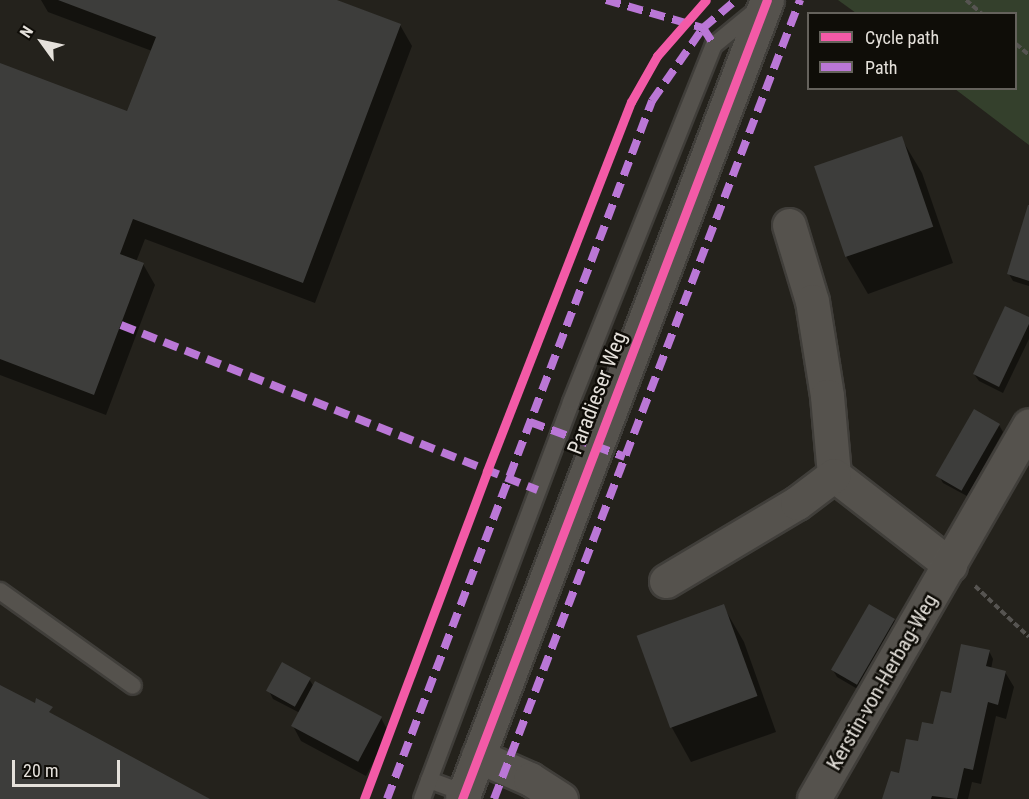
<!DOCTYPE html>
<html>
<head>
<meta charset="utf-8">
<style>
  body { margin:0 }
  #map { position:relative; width:1029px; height:799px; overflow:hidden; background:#24221c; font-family:"Roboto Condensed",sans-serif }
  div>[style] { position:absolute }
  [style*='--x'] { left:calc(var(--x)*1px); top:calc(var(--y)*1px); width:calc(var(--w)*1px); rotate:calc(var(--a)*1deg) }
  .green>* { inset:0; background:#34402c }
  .shadow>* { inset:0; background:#0007 }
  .building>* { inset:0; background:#3d3d3b; transform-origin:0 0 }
  .path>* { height:4px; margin-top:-2px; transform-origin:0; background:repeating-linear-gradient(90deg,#565451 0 6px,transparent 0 9px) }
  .roads { filter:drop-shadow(2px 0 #403e3a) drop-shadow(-2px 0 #403e3a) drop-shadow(0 2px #403e3a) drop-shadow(0 -2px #403e3a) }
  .lane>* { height:16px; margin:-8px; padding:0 8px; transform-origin:8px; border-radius:8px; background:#55524d }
  .street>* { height:33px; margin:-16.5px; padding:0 16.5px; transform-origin:16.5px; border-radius:16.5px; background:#55524d }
  .secondary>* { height:33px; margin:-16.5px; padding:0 16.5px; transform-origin:16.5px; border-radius:16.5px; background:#55524d }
  .quiet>* { height:8px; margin-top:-4px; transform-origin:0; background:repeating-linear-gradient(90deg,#ba77d6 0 15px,transparent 0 23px) }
  .cycleway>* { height:9px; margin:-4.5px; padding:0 4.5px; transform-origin:4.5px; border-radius:4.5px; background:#f35aa7 }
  span { translate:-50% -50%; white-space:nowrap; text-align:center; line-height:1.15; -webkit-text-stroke:5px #0f0d08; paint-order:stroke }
  .street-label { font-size:21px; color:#e5e1db }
  .legend { position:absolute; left:807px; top:12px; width:210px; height:78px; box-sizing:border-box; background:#0f0d08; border:2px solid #65625c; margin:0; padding:8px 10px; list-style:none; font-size:18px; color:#e5e1db }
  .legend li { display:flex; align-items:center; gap:12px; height:30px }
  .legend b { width:30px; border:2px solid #65625c }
  .north { position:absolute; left:12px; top:12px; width:60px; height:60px; -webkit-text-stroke:4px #0f0d08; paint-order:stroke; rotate:303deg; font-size:16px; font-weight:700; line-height:24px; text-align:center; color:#e5e1db }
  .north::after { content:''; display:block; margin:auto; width:21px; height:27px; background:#e5e1db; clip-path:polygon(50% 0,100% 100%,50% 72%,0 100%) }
  .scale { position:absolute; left:12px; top:760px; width:108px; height:27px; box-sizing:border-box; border:3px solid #e5e1db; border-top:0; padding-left:8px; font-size:18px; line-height:21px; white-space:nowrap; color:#e5e1db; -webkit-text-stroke:4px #0f0d08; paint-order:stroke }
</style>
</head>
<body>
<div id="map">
  <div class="green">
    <div style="clip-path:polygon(838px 0,1029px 0,1029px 145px,955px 89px,1016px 88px,1016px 14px,856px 13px)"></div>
  </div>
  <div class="shadow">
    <div style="clip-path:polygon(41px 0,333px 0,400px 25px,412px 46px,315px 303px,145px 239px,136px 262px,143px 264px,155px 285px,106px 415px,0 375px,0 65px,128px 113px,152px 51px,48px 12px)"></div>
    <div style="clip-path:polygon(901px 138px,922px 173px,953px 263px,868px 294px,847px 258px,816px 168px)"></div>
    <div style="clip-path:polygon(1029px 208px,1029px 286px,1013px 281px,1009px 274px)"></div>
    <div style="clip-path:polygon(1029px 318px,1029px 339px,1003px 393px,979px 381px,974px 374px)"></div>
    <div style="clip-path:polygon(999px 425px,1003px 432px,967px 496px,943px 483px,939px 476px)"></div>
    <div style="clip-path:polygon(723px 606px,744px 642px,776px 732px,691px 762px,671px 726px)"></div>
    <div style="clip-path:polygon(894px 620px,898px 627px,861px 691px,837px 677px,833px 670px)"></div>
    <div style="clip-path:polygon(989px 651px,993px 659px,991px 669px,1005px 672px,1014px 687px,1006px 719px,996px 716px,981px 784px,972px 782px,968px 799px,884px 799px,952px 695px)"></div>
    <div style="clip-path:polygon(309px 679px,314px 687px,381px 718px,389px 733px,366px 776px,301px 741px,293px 726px,300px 713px,273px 699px,269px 691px)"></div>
  </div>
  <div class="building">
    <div style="clip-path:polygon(58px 0,337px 0,401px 24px,303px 283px,133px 219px,120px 254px,144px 263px,94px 395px,0 359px,0 63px,127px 111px,156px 37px)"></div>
    <div style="left:902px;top:136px;width:96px;height:93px;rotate:71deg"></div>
    <div style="clip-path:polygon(1028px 205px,1029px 205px,1029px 281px,1007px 274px)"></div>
    <div style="clip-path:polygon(1005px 306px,1029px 317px,1029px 324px,999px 387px,973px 374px)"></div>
    <div style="left:974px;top:409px;width:30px;height:77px;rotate:30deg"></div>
    <div style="left:724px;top:604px;width:98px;height:93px;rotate:70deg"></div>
    <div style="left:869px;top:604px;width:30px;height:76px;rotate:30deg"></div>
    <div style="clip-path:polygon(961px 644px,990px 650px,986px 666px,1006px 671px,998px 705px,988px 702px,973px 770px,964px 768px,957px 799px,932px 796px,931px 799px,882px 799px,891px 771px,899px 773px,906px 739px,918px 741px,922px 722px,933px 724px,941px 691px,951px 693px)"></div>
    <div style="left:282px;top:662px;width:33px;height:33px;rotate:29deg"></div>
    <div style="left:315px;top:681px;width:76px;height:51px;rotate:28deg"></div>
    <div style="clip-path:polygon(0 685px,35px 703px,36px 698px,53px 707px,49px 712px,210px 799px,0 799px)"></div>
  </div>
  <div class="path">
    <div style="--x:966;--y:0;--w:21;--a:41"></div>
    <div style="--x:1016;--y:44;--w:17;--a:40"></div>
    <div style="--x:975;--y:586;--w:74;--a:43.4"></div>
  </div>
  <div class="roads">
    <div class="lane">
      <div style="--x:0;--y:591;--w:163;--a:35.5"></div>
      <div style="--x:429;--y:780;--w:37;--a:20"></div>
      <div style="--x:422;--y:799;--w:424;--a:-69.4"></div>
      <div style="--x:571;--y:402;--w:385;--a:-68.2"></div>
      <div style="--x:714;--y:45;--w:57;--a:-39.3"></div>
    </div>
    <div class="street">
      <div style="--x:789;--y:225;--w:79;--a:73.2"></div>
      <div style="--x:812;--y:301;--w:96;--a:81"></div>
      <div style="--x:827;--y:396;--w:79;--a:84.9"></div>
      <div style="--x:834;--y:475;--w:147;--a:37.8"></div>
      <div style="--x:666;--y:581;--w:152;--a:-30.8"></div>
      <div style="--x:797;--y:503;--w:46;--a:-37.1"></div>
      <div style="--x:478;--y:756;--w:57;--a:23.9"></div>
      <div style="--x:530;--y:779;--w:37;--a:33"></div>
      <div style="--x:814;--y:799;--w:431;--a:-60.1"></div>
    </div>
    <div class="secondary">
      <div style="--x:462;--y:799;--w:855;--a:-69.11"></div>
    </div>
  </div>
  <div class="quiet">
    <div style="--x:606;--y:0;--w:101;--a:16.1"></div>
    <div style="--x:703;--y:28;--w:20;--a:57"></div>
    <div style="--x:121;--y:325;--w:448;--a:21.6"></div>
    <div style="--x:530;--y:422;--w:101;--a:20.2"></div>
    <div style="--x:387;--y:799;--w:747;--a:-69.21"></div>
    <div style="--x:652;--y:101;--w:89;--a:-55.1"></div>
    <div style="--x:703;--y:28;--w:43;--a:-40.3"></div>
    <div style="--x:494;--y:799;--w:856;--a:-69.04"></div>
  </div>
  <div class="cycleway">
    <div style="--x:364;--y:799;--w:350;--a:-69.4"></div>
    <div style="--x:487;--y:471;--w:396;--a:-68.7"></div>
    <div style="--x:631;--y:102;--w:53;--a:-60.5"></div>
    <div style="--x:657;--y:56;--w:74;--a:-48.8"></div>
    <div style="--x:462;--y:799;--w:855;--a:-69.11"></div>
  </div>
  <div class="street-label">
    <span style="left:597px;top:393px;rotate:-69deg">Paradieser Weg</span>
    <span style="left:882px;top:682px;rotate:-60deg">Kerstin-von-Herbag-Weg</span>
  </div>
  <ul class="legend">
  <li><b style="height:8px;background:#f35aa7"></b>Cycle path</li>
  <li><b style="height:8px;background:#ba77d6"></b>Path</li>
  </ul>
  <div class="north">N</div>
  <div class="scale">20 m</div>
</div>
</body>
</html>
